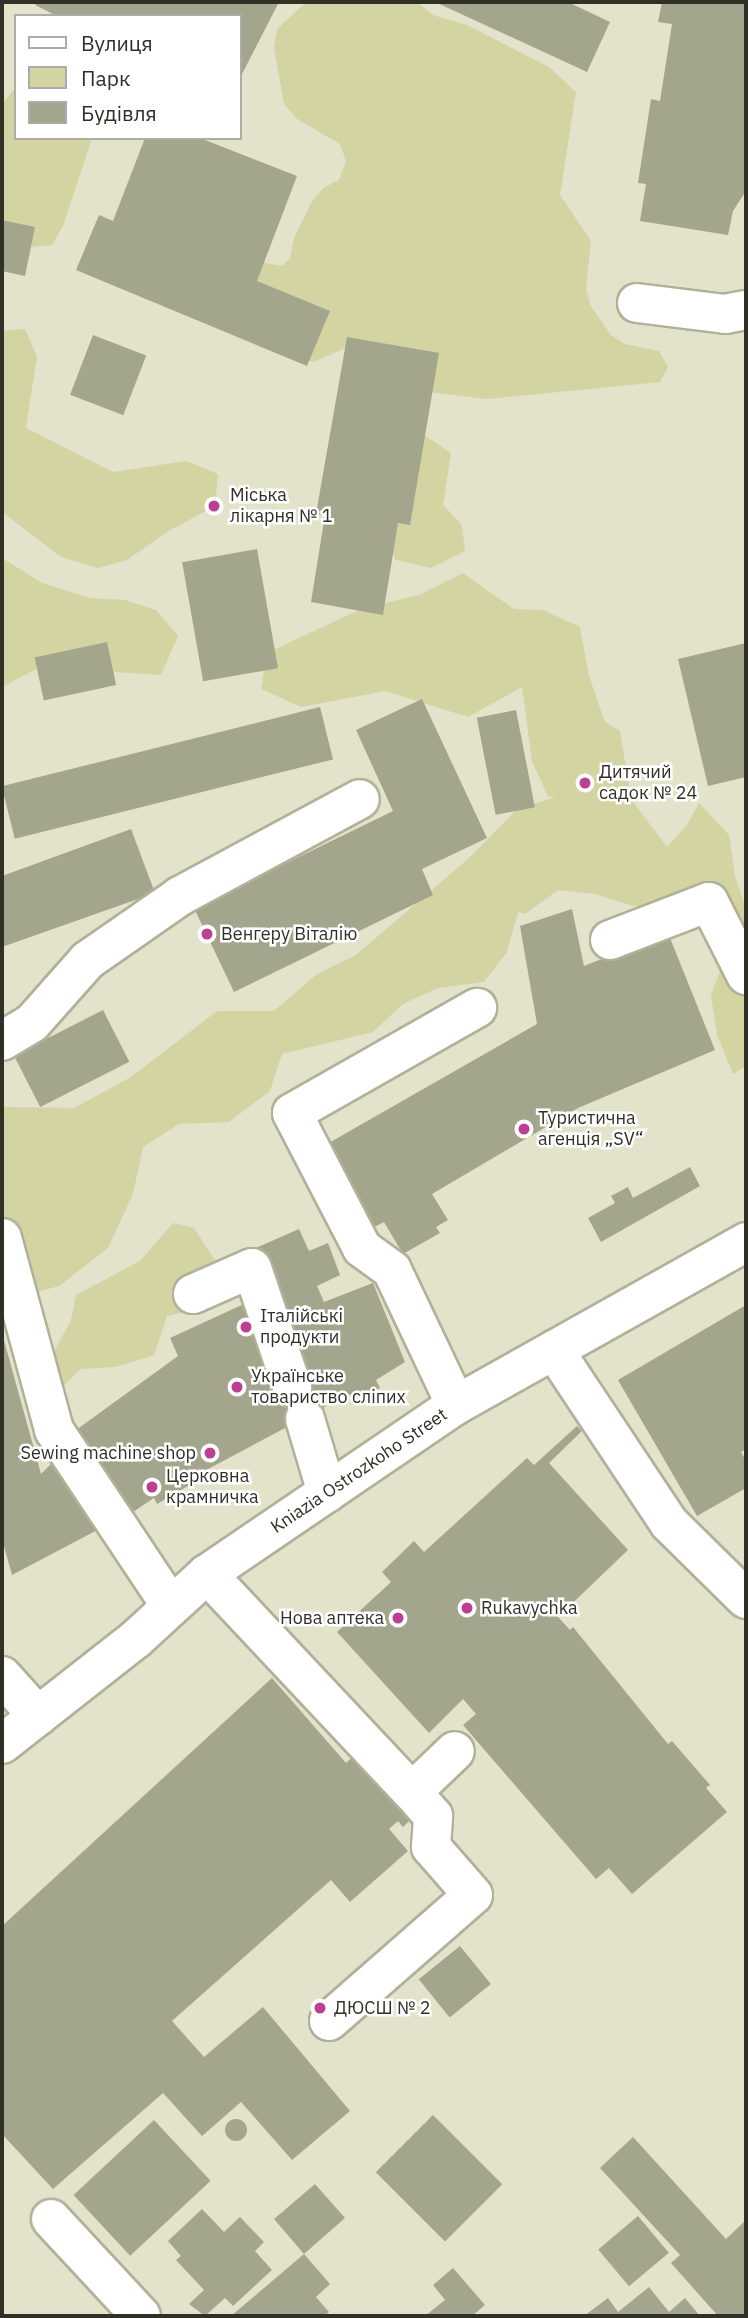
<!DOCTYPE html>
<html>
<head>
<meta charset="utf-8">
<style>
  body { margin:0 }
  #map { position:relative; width:748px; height:2318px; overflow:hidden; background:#e2e3ca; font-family:"IBM Plex Sans",sans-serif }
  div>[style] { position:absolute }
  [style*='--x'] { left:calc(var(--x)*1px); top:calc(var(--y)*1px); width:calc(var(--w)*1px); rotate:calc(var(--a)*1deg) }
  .green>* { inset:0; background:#d3d4a2 }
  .building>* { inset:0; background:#a4a58d; transform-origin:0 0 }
  .round { border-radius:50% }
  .roads { filter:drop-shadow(2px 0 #b1b199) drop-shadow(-2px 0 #b1b199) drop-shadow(0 2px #b1b199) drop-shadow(0 -2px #b1b199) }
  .minor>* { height:38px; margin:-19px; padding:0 19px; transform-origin:19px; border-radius:19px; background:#fff }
  .major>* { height:38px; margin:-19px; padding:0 19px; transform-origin:19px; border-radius:19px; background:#fff }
  .dots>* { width:19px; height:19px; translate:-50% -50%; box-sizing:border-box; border:4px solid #fff; border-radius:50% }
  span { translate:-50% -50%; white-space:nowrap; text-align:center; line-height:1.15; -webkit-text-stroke:5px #fff; paint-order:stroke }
  .poi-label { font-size:18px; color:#303026 }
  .left { translate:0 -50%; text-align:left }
  .right { translate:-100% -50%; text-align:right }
  .street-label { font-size:18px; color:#303026 }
  .frame { position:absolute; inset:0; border:4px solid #303026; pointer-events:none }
  .legend { position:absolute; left:14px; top:14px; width:228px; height:126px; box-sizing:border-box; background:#fff; border:2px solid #acaca8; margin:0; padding:9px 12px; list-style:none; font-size:21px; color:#303026 }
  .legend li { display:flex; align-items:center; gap:14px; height:35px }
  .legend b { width:35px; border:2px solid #acaca8 }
</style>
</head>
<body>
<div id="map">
  <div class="green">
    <div style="clip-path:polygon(306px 2px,417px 2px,433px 15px,467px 25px,549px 67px,576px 92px,560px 195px,591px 241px,586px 287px,590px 305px,611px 335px,625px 344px,659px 351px,668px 367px,660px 382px,487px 399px,420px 391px,361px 341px,314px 362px,298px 358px,249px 274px,264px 263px,282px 266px,290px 258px,294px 238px,311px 203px,323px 188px,339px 180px,346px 161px,340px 144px,297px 119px,284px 104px,274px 48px,277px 29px)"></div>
    <div style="clip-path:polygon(16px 87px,16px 138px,92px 138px,63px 226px,52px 245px,31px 247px,34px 227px,2px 220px,2px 104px)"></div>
    <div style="clip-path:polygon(25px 329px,37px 356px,26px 428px,113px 472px,186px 461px,218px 474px,215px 506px,167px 532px,127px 560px,98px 568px,61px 557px,2px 512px,2px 331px)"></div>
    <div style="clip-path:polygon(402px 420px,451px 453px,443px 505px,462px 525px,465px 551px,431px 568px,396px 560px,362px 500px)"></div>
    <div style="clip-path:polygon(2px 558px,42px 583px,90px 598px,125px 600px,156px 610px,178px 636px,161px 675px,40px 667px,2px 687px)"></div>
    <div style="clip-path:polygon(463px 573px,514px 609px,543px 610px,580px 627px,589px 676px,605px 722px,620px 731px,631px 799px,667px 847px,687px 825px,699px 803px,729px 835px,735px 876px,746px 909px,746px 1066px,733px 1074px,717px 1035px,711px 995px,725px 958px,710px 930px,668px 907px,633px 906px,595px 894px,558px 890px,525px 914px,518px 912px,507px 952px,484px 982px,438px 988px,403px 1004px,373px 1032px,282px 1054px,270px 1091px,229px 1122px,179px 1124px,143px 1147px,133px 1194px,108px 1248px,59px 1286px,33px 1293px,2px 1220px,2px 1107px,74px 1108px,131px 1077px,217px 1011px,274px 1011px,317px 974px,356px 955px,469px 858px,516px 810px,555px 797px,548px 796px,532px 761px,522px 687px,468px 717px,385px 691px,301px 707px,261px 689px,267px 653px,361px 609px,419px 595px)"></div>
    <div style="clip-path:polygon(173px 1223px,194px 1228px,224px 1274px,189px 1311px,167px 1316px,154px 1355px,116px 1367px,81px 1369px,61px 1388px,47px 1365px,71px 1320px,76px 1295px,140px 1261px)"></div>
  </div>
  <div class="building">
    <div style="clip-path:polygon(37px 2px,279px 2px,240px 78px,240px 16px,57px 16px,35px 5px)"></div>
    <div style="clip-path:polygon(435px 2px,573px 2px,572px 4px,610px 22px,587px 72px)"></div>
    <div style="clip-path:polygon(662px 2px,746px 2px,746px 191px,733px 211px,728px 235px,640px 221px,646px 184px,638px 183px,651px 99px,660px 101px,672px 24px,658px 22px)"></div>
    <div style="clip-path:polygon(145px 138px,200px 138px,297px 176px,257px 281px,330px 311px,307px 366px,76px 270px,99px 215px,113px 221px)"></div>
    <div style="clip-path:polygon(2px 220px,35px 227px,25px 276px,2px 271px)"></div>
    <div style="left:93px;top:335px;width:57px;height:64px;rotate:21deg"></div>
    <div style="clip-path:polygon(347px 337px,439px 353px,410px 525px,398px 523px,383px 615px,311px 602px,325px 515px,316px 514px)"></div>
    <div style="left:257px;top:549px;width:121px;height:76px;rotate:80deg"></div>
    <div style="left:107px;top:642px;width:44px;height:74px;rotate:78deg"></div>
    <div style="clip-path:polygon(746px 643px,746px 777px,708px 786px,678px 659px)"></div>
    <div style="clip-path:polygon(422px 699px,487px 838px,422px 869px,433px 895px,234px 992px,194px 908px,393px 811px,356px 730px)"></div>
    <div style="left:320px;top:707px;width:54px;height:328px;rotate:76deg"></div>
    <div style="left:516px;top:710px;width:99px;height:40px;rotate:79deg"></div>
    <div style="clip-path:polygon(131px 829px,155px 893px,2px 947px,2px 876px)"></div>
    <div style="clip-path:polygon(572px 909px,584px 966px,668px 933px,715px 1050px,578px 1108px,432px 1194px,448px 1220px,436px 1227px,440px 1233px,403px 1254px,384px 1222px,374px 1227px,327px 1144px,537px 1024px,520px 926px)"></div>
    <div style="left:103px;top:1010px;width:58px;height:100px;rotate:63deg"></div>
    <div style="clip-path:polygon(690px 1167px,700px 1186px,601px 1242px,588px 1218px,615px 1203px,611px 1196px,628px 1187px,633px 1198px)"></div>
    <div style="clip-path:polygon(299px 1229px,309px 1251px,328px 1243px,340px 1275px,317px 1286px,324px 1302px,373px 1283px,405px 1362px,376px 1380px,380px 1388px,355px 1402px,349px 1394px,195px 1476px,198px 1480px,157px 1504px,154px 1498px,127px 1516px,72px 1433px,178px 1356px,170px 1338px,246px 1303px,301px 1383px,258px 1247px)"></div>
    <div style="clip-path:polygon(746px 1305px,746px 1449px,741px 1452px,746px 1461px,746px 1488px,697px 1516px,618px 1380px)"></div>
    <div style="clip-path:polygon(2px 1333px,41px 1474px,57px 1458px,101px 1528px,12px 1575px,2px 1539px)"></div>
    <div style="clip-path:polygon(577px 1426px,582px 1431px,549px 1463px,628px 1550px,558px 1617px,570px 1630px,573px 1627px,668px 1744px,672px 1741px,710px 1785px,706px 1788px,727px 1812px,632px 1894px,609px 1868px,596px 1879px,463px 1725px,476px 1714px,463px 1699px,429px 1733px,337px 1632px,391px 1582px,382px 1572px,414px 1541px,424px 1552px,527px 1458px,534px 1465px)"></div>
    <div style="clip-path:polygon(272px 1678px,346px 1763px,352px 1757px,409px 1821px,403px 1827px,398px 1821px,389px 1829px,408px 1851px,350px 1902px,331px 1880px,172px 2021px,204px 2057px,263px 2007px,350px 2111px,292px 2160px,241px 2102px,202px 2136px,163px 2093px,53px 2189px,2px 2134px,2px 1926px)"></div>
    <div style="left:460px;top:1946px;width:49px;height:53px;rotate:51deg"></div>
    <div style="left:433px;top:2115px;width:98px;height:81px;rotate:45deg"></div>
    <div class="round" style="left:225px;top:2119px;width:22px;height:22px"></div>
    <div style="left:154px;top:2120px;width:83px;height:110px;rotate:47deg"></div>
    <div style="clip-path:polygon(633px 2137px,726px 2239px,746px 2220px,746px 2316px,718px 2316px,671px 2263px,680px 2255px,600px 2168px)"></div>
    <div style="clip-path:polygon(315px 2184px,345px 2218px,304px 2254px,330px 2284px,316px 2297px,329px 2312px,324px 2316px,231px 2316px,304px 2254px,274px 2219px)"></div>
    <div style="clip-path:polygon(202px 2209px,224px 2232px,240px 2217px,264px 2242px,255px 2251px,272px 2270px,233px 2306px,225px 2298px,205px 2316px,189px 2304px,204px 2290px,176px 2260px,181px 2256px,168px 2241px)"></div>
    <div style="left:638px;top:2216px;width:48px;height:52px;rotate:50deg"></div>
    <div style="clip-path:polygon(453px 2268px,485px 2305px,472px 2316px,425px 2316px,445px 2300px,433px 2285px)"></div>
    <div style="clip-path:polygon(649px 2287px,669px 2312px,685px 2298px,700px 2316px,584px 2316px,608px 2298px,618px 2312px)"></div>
  </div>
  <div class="roads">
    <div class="minor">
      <div style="--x:637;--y:303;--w:89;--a:7.1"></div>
      <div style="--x:725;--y:314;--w:21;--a:-11"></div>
      <div style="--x:610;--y:940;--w:106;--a:-21"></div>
      <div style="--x:709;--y:902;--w:82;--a:63.1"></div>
      <div style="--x:2;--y:1041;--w:35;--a:-31"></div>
      <div style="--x:32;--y:1023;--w:84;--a:-48.4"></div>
      <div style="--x:88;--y:960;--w:112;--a:-34.8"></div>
      <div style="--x:180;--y:896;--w:204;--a:-28.3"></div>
      <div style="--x:2;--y:1238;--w:199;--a:74.8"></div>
      <div style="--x:54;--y:1430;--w:211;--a:56.4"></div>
      <div style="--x:193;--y:1294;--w:64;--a:-23.8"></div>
      <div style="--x:252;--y:1268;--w:126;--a:71.4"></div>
      <div style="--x:554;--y:1350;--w:208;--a:56.4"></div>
      <div style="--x:669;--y:1523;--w:108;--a:44.6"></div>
      <div style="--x:456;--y:1405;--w:149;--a:-115.4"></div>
      <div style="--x:392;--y:1270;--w:37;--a:-144"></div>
      <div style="--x:362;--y:1248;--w:152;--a:-117.4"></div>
      <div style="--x:292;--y:1113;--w:213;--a:-29.6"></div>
      <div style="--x:305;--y:1419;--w:77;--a:73.4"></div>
      <div style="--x:207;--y:1574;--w:299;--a:46.8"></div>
      <div style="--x:412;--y:1792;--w:59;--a:-43.6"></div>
      <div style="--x:2;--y:1676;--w:54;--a:48"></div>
      <div style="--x:329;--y:2021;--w:191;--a:-41.2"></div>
      <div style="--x:473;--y:1895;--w:64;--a:-131.2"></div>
      <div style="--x:431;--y:1847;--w:31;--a:-86"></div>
      <div style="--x:433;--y:1816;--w:32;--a:-131"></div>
      <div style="--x:51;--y:2219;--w:132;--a:47.1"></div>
    </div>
    <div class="major">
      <div style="--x:2;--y:1744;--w:170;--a:-38.1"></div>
      <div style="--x:136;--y:1639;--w:96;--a:-42.5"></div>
      <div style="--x:207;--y:1574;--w:301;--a:-34.2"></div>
      <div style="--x:456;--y:1405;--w:333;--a:-29.3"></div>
    </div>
  </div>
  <div class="dots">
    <div style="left:214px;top:506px;background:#bb4092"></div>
    <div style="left:585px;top:783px;background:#bb4092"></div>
    <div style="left:207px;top:934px;background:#bb4092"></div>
    <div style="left:524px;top:1129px;background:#bb4092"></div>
    <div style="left:246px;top:1327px;background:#bb4092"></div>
    <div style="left:237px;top:1387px;background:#bb4092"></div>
    <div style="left:210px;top:1453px;background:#bb4092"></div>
    <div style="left:152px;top:1487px;background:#bb4092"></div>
    <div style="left:467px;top:1608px;background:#bb4092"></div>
    <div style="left:398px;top:1618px;background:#bb4092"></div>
    <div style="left:320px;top:2008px;background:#bb4092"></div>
  </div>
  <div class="poi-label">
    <span class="left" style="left:230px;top:506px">Міська<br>лікарня № 1</span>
    <span class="left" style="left:599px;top:783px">Дитячий<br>садок № 24</span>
    <span class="left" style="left:221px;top:934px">Венгеру Віталію</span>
    <span class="left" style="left:538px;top:1129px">Туристична<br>агенція „SV“</span>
    <span class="left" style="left:260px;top:1327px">Італійські<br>продукти</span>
    <span class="left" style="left:251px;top:1387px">Українське<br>товариство сліпих</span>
    <span class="right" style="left:196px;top:1453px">Sewing machine shop</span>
    <span class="left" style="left:166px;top:1487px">Церковна<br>крамничка</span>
    <span class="left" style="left:481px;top:1608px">Rukavychka</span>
    <span class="right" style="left:384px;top:1618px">Нова аптека</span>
    <span class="left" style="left:334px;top:2008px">ДЮСШ № 2</span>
  </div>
  <div class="street-label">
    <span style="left:359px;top:1471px;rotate:-34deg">Kniazia Ostrozkoho Street</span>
  </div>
  <div class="frame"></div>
  <ul class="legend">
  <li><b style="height:9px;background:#fff"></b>Вулиця</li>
  <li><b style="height:19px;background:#d3d4a2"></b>Парк</li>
  <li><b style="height:19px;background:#a4a58d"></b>Будівля</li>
  </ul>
</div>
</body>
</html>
